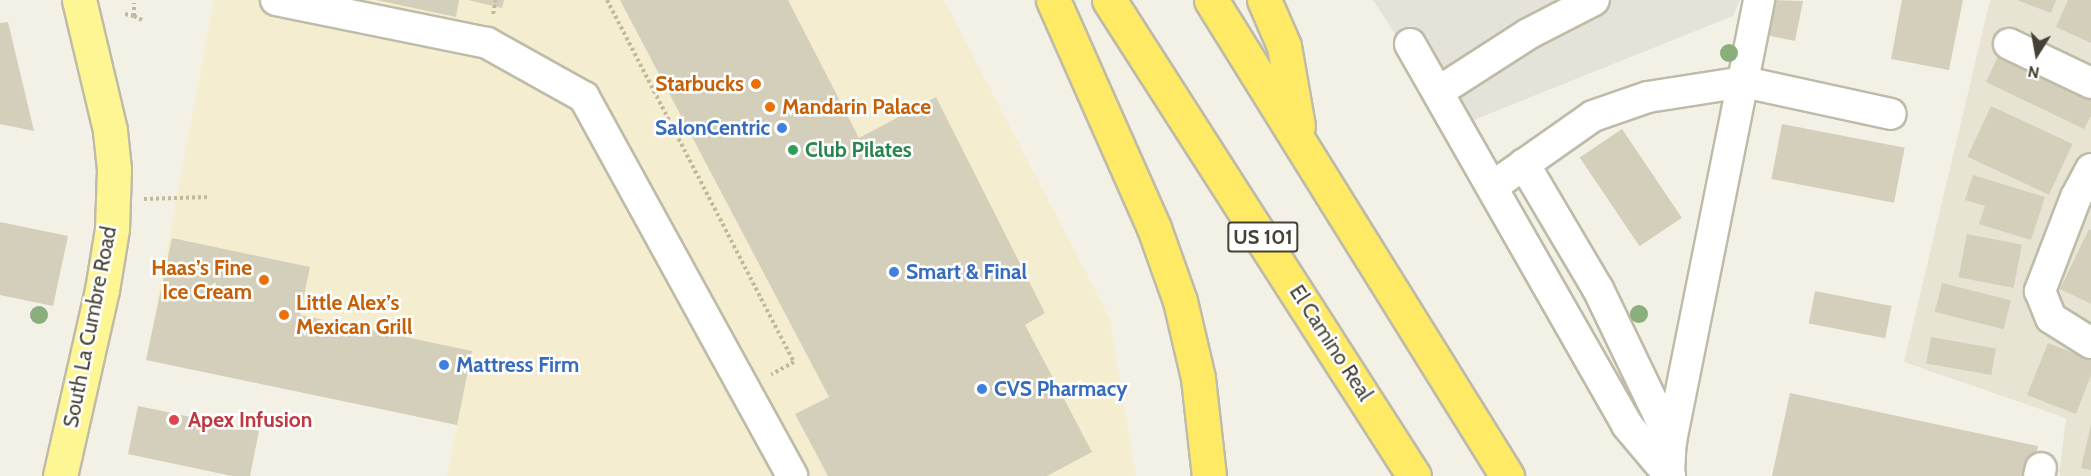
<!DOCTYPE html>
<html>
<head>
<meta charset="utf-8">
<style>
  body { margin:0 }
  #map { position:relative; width:2091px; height:476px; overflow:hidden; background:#f3f1e5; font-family:Cabin,sans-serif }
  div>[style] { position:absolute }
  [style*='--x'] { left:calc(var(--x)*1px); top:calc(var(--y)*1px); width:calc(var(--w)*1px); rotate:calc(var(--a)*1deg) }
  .residential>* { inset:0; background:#e7e4d3 }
  .commercial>* { inset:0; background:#f5edd0 }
  .industrial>* { inset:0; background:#e5e2da }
  .building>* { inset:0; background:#d4cfbb; transform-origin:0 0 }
  .path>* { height:4px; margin-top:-2px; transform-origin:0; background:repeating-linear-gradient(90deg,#c0ba99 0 3px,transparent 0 6px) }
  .roads { filter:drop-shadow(2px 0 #bebba8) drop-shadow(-2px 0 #bebba8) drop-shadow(0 2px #bebba8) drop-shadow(0 -2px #bebba8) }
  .minor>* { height:30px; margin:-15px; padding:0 15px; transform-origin:15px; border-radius:15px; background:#fff }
  .major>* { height:33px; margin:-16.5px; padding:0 16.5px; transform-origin:16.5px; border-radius:16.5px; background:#fef593 }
  .highway>* { height:33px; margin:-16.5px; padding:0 16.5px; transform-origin:16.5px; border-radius:16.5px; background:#feea65 }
  .trees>* { width:18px; height:18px; margin:-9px; border-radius:50%; background:#8bae7d }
  .dots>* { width:16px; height:16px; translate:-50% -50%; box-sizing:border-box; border:3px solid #fff; border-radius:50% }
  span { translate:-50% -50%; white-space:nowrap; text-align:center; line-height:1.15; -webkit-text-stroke:5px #fff; paint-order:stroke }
  .shield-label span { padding:2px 4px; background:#fff; border:2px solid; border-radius:4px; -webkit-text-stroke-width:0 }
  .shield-label { font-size:20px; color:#454235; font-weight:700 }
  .food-label { font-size:21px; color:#c56008; font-weight:700 }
  .right { translate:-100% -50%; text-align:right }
  .left { translate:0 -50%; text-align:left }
  .shop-label { font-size:21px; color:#366cbe; font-weight:700 }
  .leisure-label { font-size:21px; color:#27864d; font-weight:700 }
  .street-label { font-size:21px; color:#454235 }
  .health-label { font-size:21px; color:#be3a42; font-weight:700 }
  .north { position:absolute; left:2007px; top:24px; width:60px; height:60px; -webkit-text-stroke:4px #fff; paint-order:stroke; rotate:191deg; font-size:16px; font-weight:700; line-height:24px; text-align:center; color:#454235 }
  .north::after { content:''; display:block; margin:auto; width:21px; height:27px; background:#454235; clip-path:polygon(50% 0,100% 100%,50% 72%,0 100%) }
</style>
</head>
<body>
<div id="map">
  <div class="residential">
    <div style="clip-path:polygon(1990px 0,2091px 0,2091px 476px,2059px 476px,2066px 418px,1904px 362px)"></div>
  </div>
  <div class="commercial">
    <div style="clip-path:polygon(214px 0,944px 0,1110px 319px,1136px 476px,447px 476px,457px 425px,146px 360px)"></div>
  </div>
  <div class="industrial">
    <div style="clip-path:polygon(1373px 0,1740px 0,1733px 16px,1456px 127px)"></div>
  </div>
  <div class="building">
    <div style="clip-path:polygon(376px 0,459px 0,456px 17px)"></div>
    <div style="clip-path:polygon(468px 0,504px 0,502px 8px)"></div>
    <div style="clip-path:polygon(620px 0,788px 0,859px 138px,936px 97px,1045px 313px,1025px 325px,1092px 452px,1047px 476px,828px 476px,795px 414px,829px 397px)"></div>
    <div style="clip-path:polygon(1772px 0,1803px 1px,1795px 41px,1766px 35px)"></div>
    <div style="clip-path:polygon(1902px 0,1963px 0,1949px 70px,1891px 59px)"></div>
    <div style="clip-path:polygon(2017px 0,2056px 0,2051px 13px)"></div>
    <div style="clip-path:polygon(2068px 0,2091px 0,2091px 43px,2056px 27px)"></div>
    <div style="clip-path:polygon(8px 22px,34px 131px,0 124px,0 23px)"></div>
    <div style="clip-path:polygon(2000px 52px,2091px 96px,2091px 116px,2084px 129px,1986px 82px)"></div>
    <div style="left:1991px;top:106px;width:90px;height:56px;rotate:25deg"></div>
    <div style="left:1782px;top:124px;width:125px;height:56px;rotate:11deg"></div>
    <div style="left:1622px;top:129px;width:107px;height:51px;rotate:56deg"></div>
    <div style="clip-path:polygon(1973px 175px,2045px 197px,2031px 240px,1979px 224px,1985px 206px,1965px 200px)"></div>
    <div style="clip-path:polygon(0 222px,68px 236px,53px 306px,0 295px)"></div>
    <div style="clip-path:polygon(2089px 229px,2091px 230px,2091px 304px,2060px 289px)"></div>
    <div style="left:1967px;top:234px;width:56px;height:44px;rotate:11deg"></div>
    <div style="clip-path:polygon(172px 238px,310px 267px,300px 315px,472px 351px,457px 425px,146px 360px)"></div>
    <div style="left:1942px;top:283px;width:71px;height:30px;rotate:14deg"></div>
    <div style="left:1815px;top:291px;width:78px;height:33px;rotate:11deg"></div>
    <div style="left:1931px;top:337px;width:66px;height:27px;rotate:10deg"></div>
    <div style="clip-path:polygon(2048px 343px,2091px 360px,2091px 375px,2076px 414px,2027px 395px)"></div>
    <div style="clip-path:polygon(1790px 393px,2038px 446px,2032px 476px,1772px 476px)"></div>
    <div style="clip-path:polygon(138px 406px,259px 431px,250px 476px,232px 476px,128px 454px)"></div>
    <div style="clip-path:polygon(2091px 424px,2091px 470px,2081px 468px)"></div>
  </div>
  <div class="path">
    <div style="--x:607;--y:0;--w:407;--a:62.7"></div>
    <div style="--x:794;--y:362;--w:26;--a:151"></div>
    <div style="--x:125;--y:14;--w:9;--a:13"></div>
    <div style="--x:134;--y:16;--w:13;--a:-90"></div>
    <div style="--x:493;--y:14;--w:14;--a:-78"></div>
    <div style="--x:134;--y:16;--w:9;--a:27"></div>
    <div style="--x:144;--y:199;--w:65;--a:-1.8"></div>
  </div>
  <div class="roads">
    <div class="minor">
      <div style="--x:276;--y:0;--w:215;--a:11.5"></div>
      <div style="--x:487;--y:43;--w:111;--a:29.1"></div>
      <div style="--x:584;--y:97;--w:432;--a:61.2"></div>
      <div style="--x:1410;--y:44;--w:438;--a:60.3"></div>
      <div style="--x:1627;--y:425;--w:67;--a:49.9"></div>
      <div style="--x:2009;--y:44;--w:91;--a:25.4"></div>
      <div style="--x:1438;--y:92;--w:107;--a:-32.8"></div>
      <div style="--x:1528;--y:34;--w:74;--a:-27.3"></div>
      <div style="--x:1524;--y:164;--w:145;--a:59.4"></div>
      <div style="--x:1598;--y:289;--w:169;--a:64.3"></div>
      <div style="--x:2091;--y:169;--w:32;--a:118"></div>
      <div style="--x:2076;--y:197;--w:101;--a:111"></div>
      <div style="--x:2040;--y:291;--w:29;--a:68"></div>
      <div style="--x:2051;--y:318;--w:47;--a:32"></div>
      <div style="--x:1492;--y:187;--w:123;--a:-35.1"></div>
      <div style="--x:1593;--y:116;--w:58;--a:-19.1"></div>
      <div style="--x:1648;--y:97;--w:97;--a:-8.9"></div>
      <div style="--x:1744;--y:82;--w:150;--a:12.3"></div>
      <div style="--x:1669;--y:474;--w:33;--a:-87"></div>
      <div style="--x:1671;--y:441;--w:450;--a:-78.7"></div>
      <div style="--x:2039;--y:476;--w:8;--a:-76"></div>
    </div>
    <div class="major">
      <div style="--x:60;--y:476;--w:191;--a:-77.3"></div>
      <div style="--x:102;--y:290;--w:62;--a:-80.7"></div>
      <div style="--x:112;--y:229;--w:60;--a:-88.1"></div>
      <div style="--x:114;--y:169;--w:39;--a:-96"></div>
      <div style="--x:110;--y:130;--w:134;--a:-103.4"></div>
    </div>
    <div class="highway">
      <div style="--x:1053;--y:0;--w:249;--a:66.1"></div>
      <div style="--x:1154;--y:228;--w:77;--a:70.4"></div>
      <div style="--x:1180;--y:301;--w:79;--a:76.8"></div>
      <div style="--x:1198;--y:378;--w:99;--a:83.6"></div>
      <div style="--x:1109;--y:0;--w:565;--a:57.35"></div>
      <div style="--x:1211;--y:0;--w:561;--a:58.12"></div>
      <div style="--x:1264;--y:0;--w:50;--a:66.5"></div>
      <div style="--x:1284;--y:46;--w:81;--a:80.1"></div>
    </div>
  </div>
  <div class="trees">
    <div style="left:1729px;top:53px"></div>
    <div style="left:1639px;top:314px"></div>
    <div style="left:39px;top:315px"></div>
  </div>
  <div class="dots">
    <div style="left:756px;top:84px;background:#e8710a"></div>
    <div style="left:770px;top:107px;background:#e8710a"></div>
    <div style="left:782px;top:128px;background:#3f7fe0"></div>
    <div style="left:793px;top:150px;background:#2e9e5b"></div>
    <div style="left:894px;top:272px;background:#3f7fe0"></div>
    <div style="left:264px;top:280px;background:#e8710a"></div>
    <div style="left:284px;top:315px;background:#e8710a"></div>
    <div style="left:444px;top:365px;background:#3f7fe0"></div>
    <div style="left:982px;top:389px;background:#3f7fe0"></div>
    <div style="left:174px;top:420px;background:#e0444e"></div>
  </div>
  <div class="shield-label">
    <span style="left:1263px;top:237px">US 101</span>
  </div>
  <div class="food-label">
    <span class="right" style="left:744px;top:84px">Starbucks</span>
    <span class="left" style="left:782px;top:107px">Mandarin Palace</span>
    <span class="right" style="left:252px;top:280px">Haas’s Fine<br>Ice Cream</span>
    <span class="left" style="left:296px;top:315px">Little Alex’s<br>Mexican Grill</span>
  </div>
  <div class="shop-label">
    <span class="right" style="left:770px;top:128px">SalonCentric</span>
    <span class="left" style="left:906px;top:272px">Smart &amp; Final</span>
    <span class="left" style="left:456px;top:365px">Mattress Firm</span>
    <span class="left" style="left:994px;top:389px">CVS Pharmacy</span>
  </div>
  <div class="leisure-label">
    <span class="left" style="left:805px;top:150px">Club Pilates</span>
  </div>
  <div class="street-label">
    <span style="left:90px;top:327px;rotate:-79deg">South La Cumbre Road</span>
    <span style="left:1331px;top:343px;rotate:57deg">El Camino Real</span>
  </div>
  <div class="health-label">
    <span class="left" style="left:188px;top:420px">Apex Infusion</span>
  </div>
  <div class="north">N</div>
</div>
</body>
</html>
